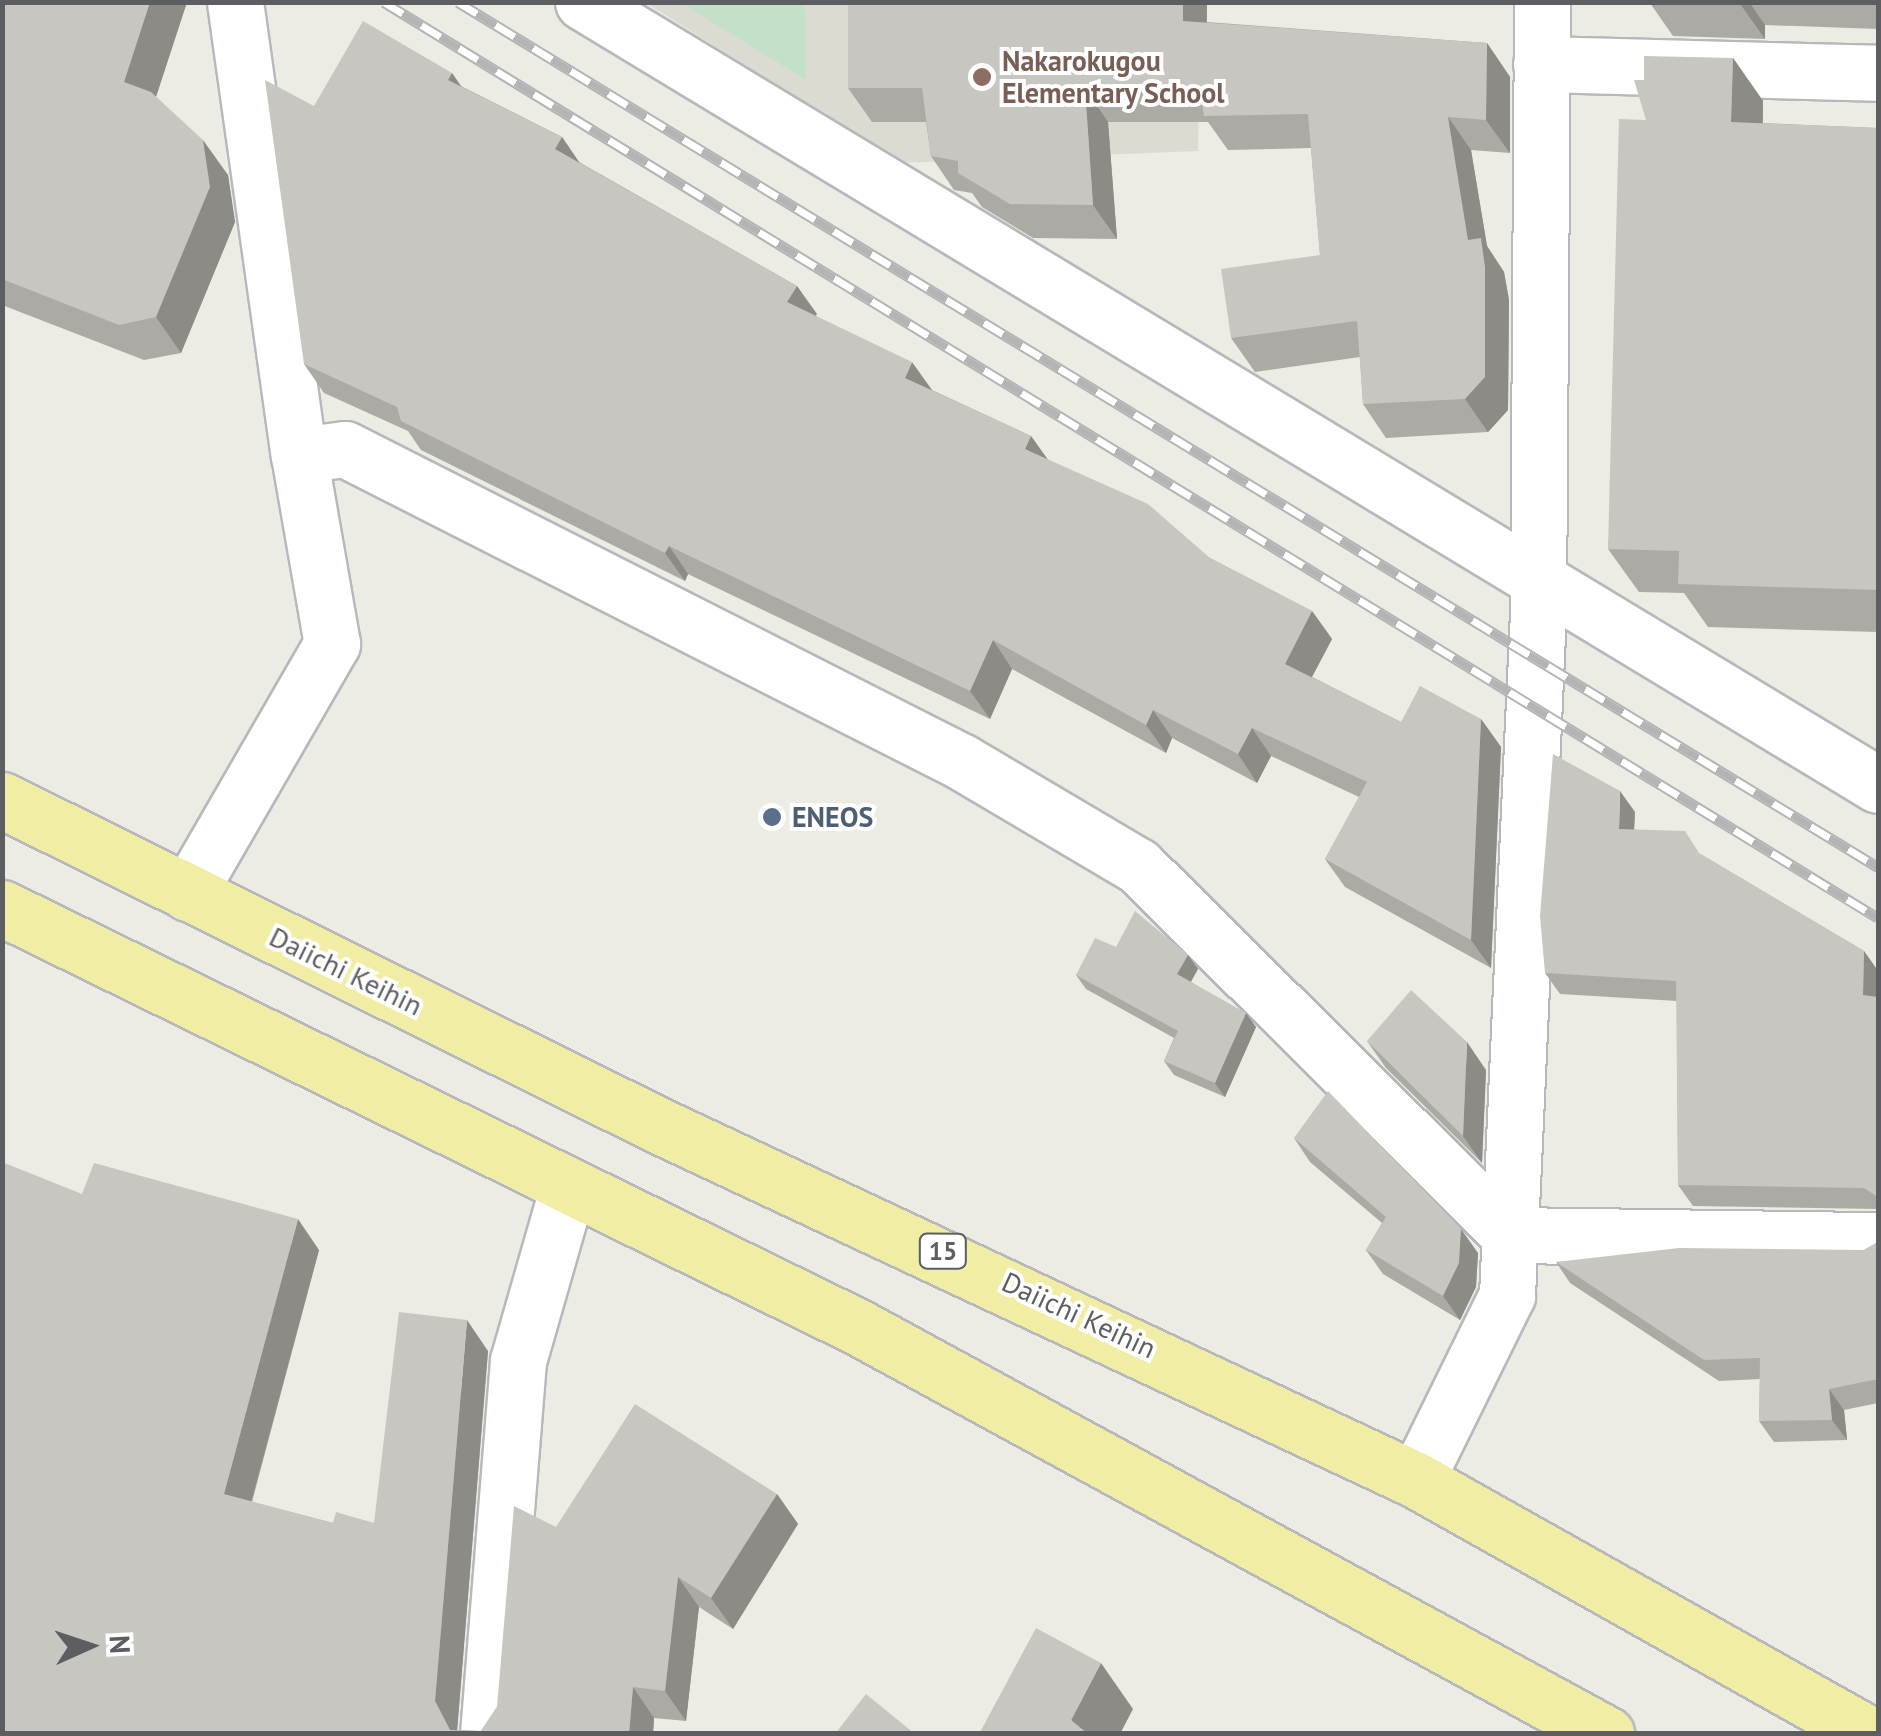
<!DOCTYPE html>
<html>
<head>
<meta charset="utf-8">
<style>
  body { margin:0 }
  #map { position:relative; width:1881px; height:1736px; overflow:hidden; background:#ecece4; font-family:"PT Sans",sans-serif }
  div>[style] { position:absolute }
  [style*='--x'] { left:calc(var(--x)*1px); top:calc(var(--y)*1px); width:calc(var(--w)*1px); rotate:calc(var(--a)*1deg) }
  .education>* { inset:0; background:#dcdbd2 }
  .green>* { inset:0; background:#c3e1c8 }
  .roads { filter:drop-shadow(2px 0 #b6b8bc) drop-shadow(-2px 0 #b6b8bc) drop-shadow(0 2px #b6b8bc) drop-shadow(0 -2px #b6b8bc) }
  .minor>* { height:55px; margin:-27.5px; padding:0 27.5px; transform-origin:27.5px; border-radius:27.5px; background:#fff }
  .trunk>* { height:55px; margin:-27.5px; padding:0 27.5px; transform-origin:27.5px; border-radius:27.5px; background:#f2eda4 }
  .rail>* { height:11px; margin-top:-5.5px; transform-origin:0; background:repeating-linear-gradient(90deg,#fff 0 22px,#b3b4b4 0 44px); box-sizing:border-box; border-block:2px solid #b3b4b4 }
  .wall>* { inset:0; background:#acaaa5 }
  .shaded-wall>* { inset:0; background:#8c8b86 }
  .building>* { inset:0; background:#c8c6c0 }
  .dots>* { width:28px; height:28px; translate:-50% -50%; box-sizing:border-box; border:5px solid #fff; border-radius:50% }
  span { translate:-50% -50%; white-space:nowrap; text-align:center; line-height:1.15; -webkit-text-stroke:8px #fff; paint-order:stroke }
  .shield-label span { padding:2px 8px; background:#fff; border:2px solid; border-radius:8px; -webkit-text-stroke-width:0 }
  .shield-label { font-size:25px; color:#5c5e62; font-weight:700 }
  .education-label { font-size:28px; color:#785e54; font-weight:700 }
  .left { translate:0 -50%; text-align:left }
  .service-label { font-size:28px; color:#4e5e75; font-weight:700 }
  .street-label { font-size:28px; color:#5c5e62 }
  .frame { position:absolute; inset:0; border:5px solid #5c5e62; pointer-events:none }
  .north { position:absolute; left:40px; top:1596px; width:100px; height:100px; -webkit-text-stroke:8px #fff; paint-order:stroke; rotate:87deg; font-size:28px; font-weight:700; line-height:40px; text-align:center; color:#5c5e62 }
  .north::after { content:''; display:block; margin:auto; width:35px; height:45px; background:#5c5e62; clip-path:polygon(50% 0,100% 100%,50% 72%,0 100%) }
</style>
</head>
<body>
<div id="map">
  <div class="education">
    <div style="clip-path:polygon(646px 3px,1201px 3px,1198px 151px,901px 163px)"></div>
  </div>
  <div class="green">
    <div style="clip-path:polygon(681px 3px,805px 3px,806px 80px)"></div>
  </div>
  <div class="roads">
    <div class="minor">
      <div style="--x:235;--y:2;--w:457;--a:82"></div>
      <div style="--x:583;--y:2;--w:1513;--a:31.16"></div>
      <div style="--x:1541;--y:64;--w:337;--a:1.5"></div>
      <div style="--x:188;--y:893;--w:288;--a:-60"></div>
      <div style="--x:332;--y:644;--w:192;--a:-99.9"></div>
      <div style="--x:299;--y:455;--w:46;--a:-7.4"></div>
      <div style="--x:345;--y:449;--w:692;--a:26.9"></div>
      <div style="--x:962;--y:762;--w:204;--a:30.6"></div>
      <div style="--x:1138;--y:866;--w:524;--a:44.77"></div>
      <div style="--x:1510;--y:1235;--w:368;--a:0.8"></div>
      <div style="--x:1416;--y:1480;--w:206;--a:-63.8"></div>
      <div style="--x:1507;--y:1295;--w:684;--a:-87.4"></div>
      <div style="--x:1538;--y:612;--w:610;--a:-89.62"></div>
      <div style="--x:488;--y:1734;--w:374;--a:-85.4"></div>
      <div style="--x:518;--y:1361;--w:181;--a:-74"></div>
    </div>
    <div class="trunk">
      <div style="--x:2;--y:800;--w:737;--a:26.36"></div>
      <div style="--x:662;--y:1127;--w:833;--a:25.09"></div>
      <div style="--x:1416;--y:1480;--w:518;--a:29.33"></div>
      <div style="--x:2;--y:908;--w:953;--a:26.08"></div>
      <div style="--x:858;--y:1327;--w:852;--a:28.55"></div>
    </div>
  </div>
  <div class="rail">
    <div style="--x:384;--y:2;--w:1752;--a:31.51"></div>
    <div style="--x:458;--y:2;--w:1663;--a:31.35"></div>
  </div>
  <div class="wall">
    <div style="clip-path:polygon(2px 2px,187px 2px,156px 97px,228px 175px,235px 222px,181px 353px,144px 360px,2px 305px)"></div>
    <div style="clip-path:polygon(848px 2px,1207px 2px,1207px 22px,1487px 43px,1510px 77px,1510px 153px,1471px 150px,1487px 246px,1504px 272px,1509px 300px,1508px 410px,1488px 432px,1386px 438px,1363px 404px,1360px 357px,1255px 372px,1231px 338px,1320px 255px,1311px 148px,1228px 150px,1208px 122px,1108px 122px,1117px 239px,1033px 238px,982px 207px,972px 193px,954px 190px,931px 156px,926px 122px,872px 122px,848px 88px)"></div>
    <div style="clip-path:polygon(1878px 2px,1878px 29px,1765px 25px,1765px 39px,1673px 36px,1650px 3px)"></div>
    <div style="clip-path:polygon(1733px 58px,1763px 101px,1763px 123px,1878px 128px,1878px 632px,1708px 627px,1684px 593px,1639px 592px,1608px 549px,1646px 120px,1644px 80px)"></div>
    <div style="clip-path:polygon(452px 73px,461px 86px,562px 137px,579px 162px,797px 286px,816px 316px,932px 390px,1031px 436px,1047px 459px,1210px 558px,1312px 611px,1332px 639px,1312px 677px,1401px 722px,1481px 719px,1501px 747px,1491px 968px,1345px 887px,1325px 859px,1359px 797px,1271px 756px,1257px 783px,1172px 738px,1166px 753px,1012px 669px,990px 719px,688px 574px,685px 581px,421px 450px,408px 431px,324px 393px,304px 364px,314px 106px)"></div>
    <div style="clip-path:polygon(1635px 812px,1634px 829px,1702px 855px,1864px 951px,1878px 971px,1878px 1209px,1693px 1206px,1678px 1185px,1677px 1001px,1560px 994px,1545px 973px)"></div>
    <div style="clip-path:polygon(1116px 947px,1188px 955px,1198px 969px,1191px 982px,1256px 1027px,1225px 1097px,1174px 1075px,1164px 1061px,1174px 1038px,1086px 989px,1076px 975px)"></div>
    <div style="clip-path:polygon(1367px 1041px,1486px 1070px,1482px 1163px,1386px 1068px)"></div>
    <div style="clip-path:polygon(1294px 1138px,1478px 1253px,1476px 1287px,1460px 1320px,1383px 1274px,1366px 1250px,1382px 1223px,1310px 1162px)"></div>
    <div style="clip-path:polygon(82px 1194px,319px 1250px,252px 1502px,333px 1523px,374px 1523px,488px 1351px,457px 1730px,481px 1731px,497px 1707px,556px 1527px,777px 1494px,798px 1524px,733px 1629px,699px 1607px,686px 1721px,654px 1718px,653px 1734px,2px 1734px)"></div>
    <div style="clip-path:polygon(1878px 1242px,1878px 1403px,1844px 1410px,1847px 1440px,1774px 1442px,1759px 1421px,1760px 1379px,1719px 1381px,1570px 1283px,1556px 1262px,1864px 1250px)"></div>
  </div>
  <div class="shaded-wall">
    <div style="clip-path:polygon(150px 2px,187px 2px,149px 118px,124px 82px)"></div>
    <div style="clip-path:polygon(1183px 2px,1207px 2px,1206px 54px,1183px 21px)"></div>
    <div style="clip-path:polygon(1741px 2px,1749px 2px,1765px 25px,1765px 39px,1741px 5px)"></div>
    <div style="clip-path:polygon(1487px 43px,1510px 77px,1510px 153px,1486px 120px)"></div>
    <div style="clip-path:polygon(1733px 58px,1763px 101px,1762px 165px,1731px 122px)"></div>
    <div style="clip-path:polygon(452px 73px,471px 101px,448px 80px)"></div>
    <div style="clip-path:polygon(1085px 88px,1108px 122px,1117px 239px,1093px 205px)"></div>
    <div style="clip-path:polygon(1448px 117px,1471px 150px,1487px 246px,1504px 272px,1509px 300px,1508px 410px,1488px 432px,1465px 399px)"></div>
    <div style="clip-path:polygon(562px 137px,581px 165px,555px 149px)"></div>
    <div style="clip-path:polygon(203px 140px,228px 175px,235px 222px,181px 353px,156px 317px)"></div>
    <div style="clip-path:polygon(797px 286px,817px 314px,807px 330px,787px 302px)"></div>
    <div style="clip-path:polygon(912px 362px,932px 390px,924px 406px,905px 378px)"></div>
    <div style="clip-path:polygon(1031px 436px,1051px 464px,1025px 449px)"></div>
    <div style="clip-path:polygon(669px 546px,688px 574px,685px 581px,665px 553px)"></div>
    <div style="clip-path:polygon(1312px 611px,1332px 639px,1304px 692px,1285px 664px)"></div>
    <div style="clip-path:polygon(993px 640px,1012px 669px,990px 719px,970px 691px)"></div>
    <div style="clip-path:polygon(1153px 710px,1172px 738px,1166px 753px,1146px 725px)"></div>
    <div style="clip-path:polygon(1481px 719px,1501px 747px,1491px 968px,1471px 940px)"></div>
    <div style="clip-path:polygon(1252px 728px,1271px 756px,1257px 783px,1238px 754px)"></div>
    <div style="clip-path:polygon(1620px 791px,1635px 812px,1633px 850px,1619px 829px)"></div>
    <div style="clip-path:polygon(1864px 951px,1878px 971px,1877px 1016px,1863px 995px)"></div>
    <div style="clip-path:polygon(1188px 955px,1198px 969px,1187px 988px,1177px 974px)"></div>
    <div style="clip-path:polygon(1246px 1013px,1256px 1027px,1225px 1097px,1215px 1083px)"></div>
    <div style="clip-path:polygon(1467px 1042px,1486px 1070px,1482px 1163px,1463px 1136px)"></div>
    <div style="clip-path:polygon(298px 1219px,319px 1250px,245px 1525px,224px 1494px)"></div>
    <div style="clip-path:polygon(1461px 1229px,1478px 1253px,1476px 1287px,1460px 1320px,1443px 1296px)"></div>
    <div style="clip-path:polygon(467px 1320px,488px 1351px,457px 1732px,450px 1730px,435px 1701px)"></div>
    <div style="clip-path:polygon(1829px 1389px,1844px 1410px,1847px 1440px,1832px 1420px)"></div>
    <div style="clip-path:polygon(777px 1494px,798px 1524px,733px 1629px,711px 1598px)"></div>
    <div style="clip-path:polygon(678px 1577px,699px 1607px,686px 1721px,665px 1691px)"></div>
    <div style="clip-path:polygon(1101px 1663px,1133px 1709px,1120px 1734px,1080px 1734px,1071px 1720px)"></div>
    <div style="clip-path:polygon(633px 1687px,654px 1718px,653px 1734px,629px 1734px)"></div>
  </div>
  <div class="building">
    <div style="clip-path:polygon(2px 2px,150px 2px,124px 82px,151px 92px,203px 140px,210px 187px,156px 317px,119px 325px,2px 279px)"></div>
    <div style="clip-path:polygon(848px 2px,1183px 2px,1183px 21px,1487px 43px,1486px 120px,1448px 117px,1468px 240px,1481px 238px,1485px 267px,1485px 377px,1465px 399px,1363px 404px,1357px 321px,1231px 338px,1221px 269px,1320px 255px,1308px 114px,1204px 116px,1200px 88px,1085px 88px,1093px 205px,1010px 204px,958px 173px,958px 161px,931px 156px,922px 88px,848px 88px)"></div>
    <div style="clip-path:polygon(1650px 2px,1741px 2px,1741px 5px)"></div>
    <div style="clip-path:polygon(363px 21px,452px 73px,448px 80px,562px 137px,555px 149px,797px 286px,787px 302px,912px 362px,905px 378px,1031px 436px,1025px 449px,1148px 504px,1210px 558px,1312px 611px,1285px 664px,1401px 722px,1420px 686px,1481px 719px,1471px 940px,1325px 859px,1367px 782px,1252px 728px,1238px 754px,1153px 710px,1146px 725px,993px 640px,970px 691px,669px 546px,665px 553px,401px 421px,397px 407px,304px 364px,265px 80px,314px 106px)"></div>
    <div style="clip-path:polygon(1644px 56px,1733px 58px,1731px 122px,1878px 128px,1878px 590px,1678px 584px,1679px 551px,1608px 549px,1619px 119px,1646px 120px,1634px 80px,1644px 80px)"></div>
    <div style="clip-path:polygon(1553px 754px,1620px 791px,1619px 829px,1685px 831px,1699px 853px,1864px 951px,1863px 995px,1878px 997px,1878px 1197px,1864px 1188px,1678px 1185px,1676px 981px,1545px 973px,1540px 916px)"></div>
    <div style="clip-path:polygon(1135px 911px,1188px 955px,1177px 974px,1246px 1013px,1215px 1083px,1164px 1061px,1178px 1031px,1076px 975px,1095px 938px,1116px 947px)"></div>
    <div style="clip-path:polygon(1411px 990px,1467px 1042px,1463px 1136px,1367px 1041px)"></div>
    <div style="clip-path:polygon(1328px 1091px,1461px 1229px,1459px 1263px,1443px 1296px,1366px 1250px,1386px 1217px,1294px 1138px)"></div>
    <div style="clip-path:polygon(2px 1162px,82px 1194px,94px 1163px,298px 1219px,224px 1494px,333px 1523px,336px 1512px,374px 1523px,399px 1312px,467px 1320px,435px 1701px,450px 1730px,481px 1731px,497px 1707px,514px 1506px,556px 1527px,635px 1404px,777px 1494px,711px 1598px,678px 1577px,665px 1691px,633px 1687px,629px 1734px,2px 1734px)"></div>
    <div style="clip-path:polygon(1878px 1242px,1878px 1379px,1829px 1389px,1832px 1420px,1759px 1421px,1760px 1358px,1704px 1360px,1556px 1262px,1679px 1248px,1864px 1250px)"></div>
    <div style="clip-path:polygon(1036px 1628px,1101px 1663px,1071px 1720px,1088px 1734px,979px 1734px)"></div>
    <div style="clip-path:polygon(866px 1694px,915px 1734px,835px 1734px)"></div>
  </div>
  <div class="dots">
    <div style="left:982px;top:77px;background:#8d6e63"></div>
    <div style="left:772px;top:817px;background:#5c6f8a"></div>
  </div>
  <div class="shield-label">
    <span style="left:943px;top:1251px">15</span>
  </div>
  <div class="education-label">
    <span class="left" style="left:1002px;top:77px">Nakarokugou<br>Elementary School</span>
  </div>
  <div class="service-label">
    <span class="left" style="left:792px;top:817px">ENEOS</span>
  </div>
  <div class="street-label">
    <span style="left:346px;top:971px;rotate:26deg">Daiichi Keihin</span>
    <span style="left:1079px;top:1315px;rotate:25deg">Daiichi Keihin</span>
  </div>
  <div class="frame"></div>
  <div class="north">N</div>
</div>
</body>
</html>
